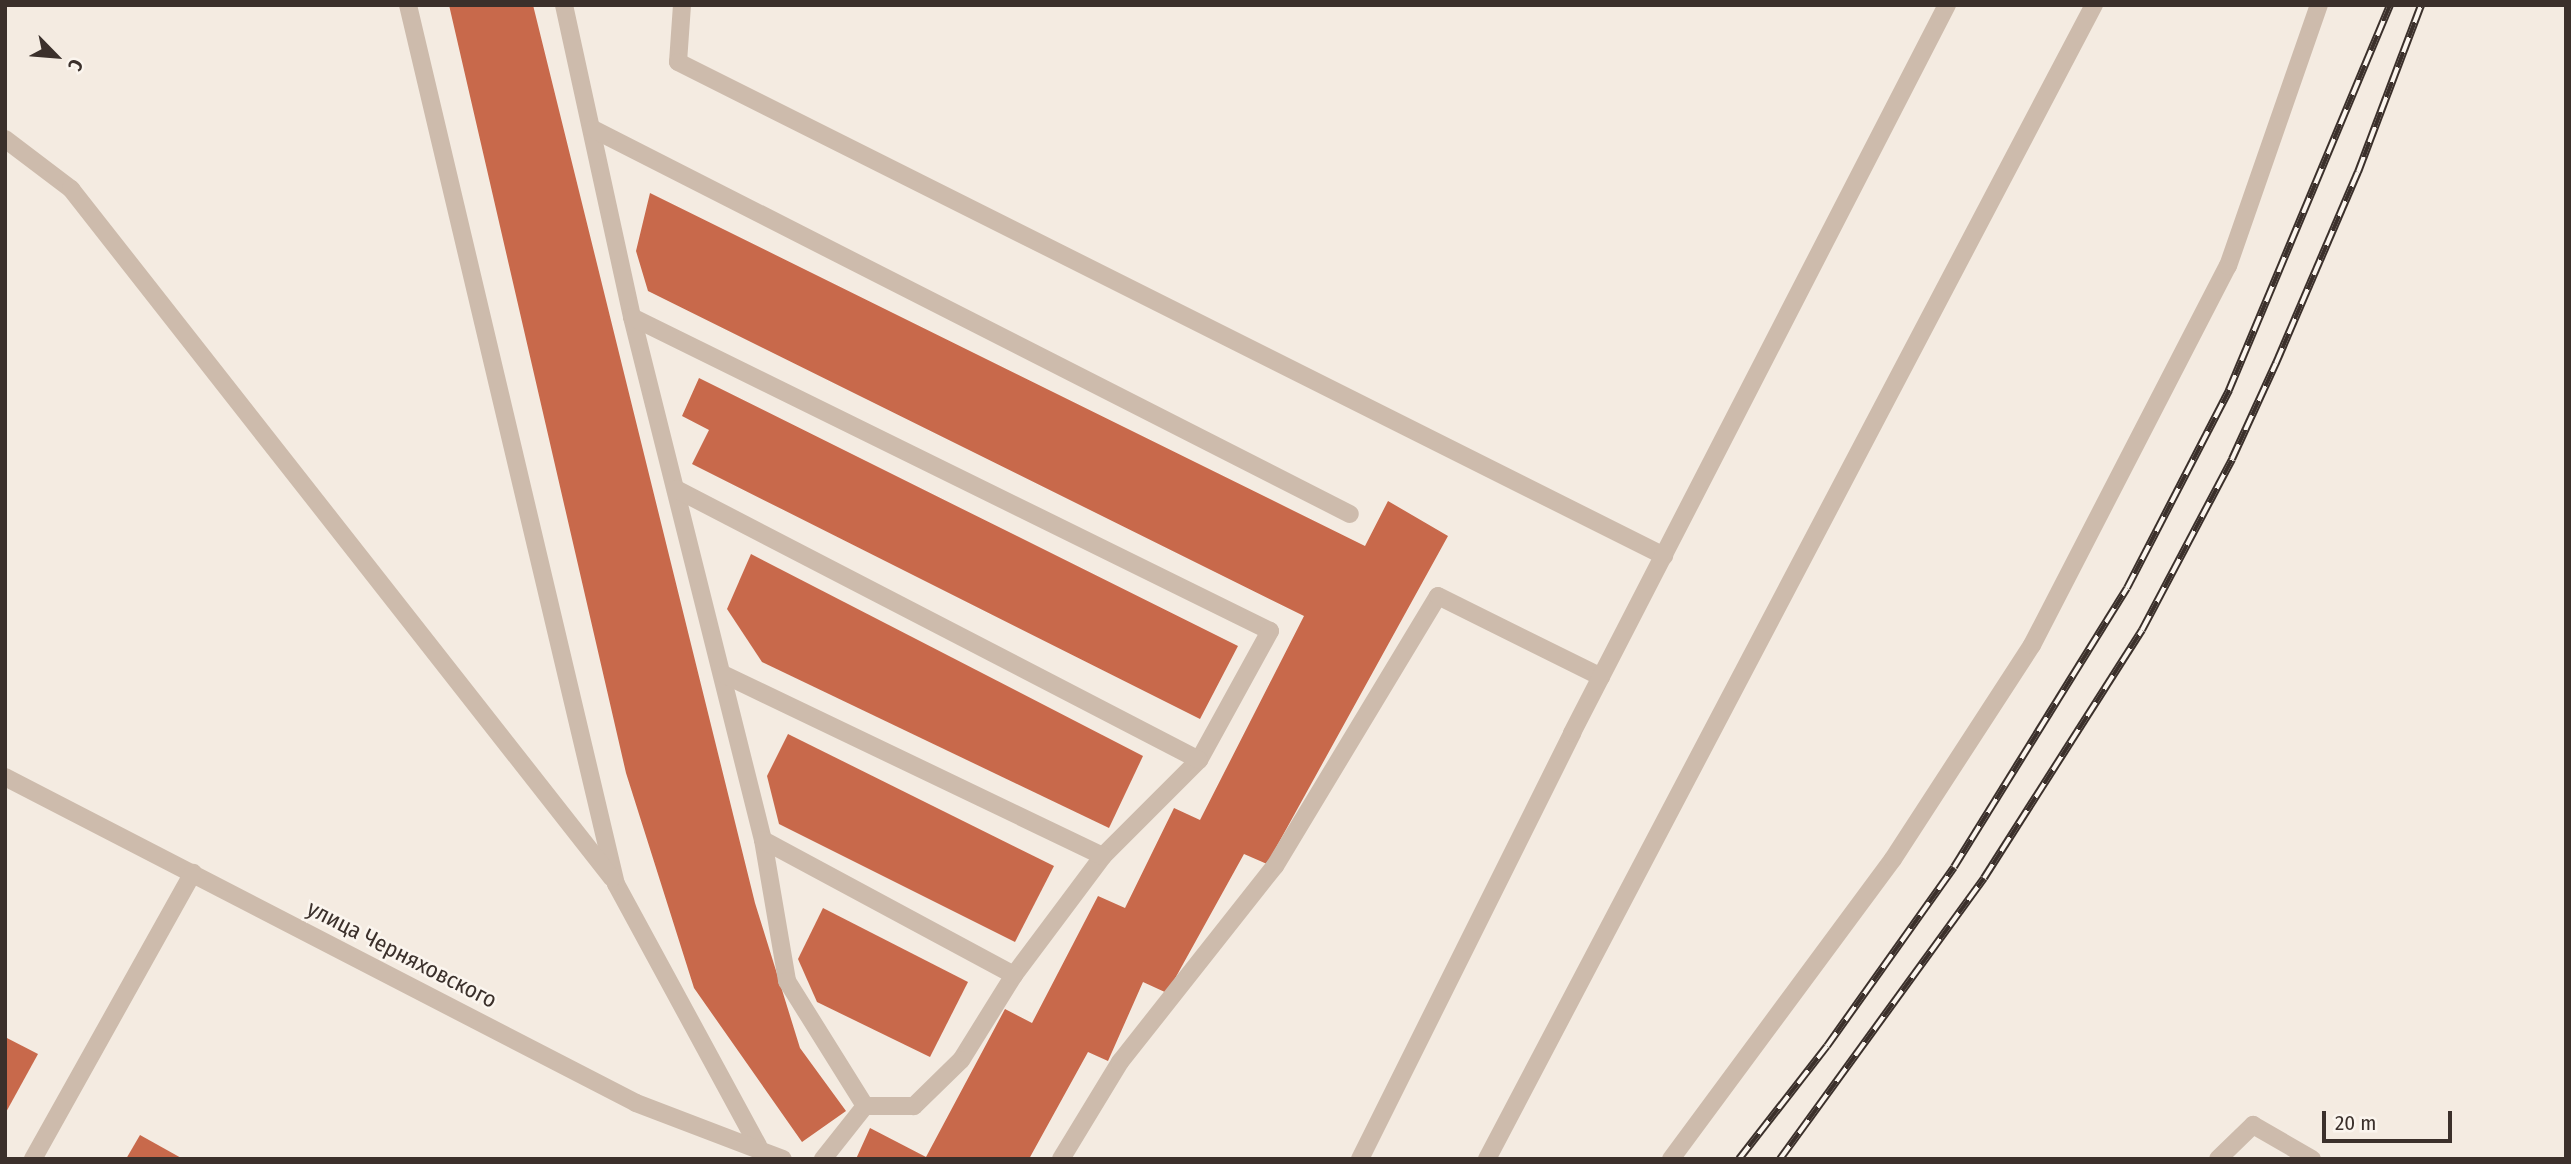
<!DOCTYPE html>
<html>
<head>
<meta charset="utf-8">
<style>
  body { margin:0 }
  #map { position:relative; width:2571px; height:1164px; overflow:hidden; background:#f4ebe1; font-family:"Fira Sans Condensed",sans-serif }
  div>[style] { position:absolute }
  [style*='--x'] { left:calc(var(--x)*1px); top:calc(var(--y)*1px); width:calc(var(--w)*1px); rotate:calc(var(--a)*1deg) }
  .building>* { inset:0; background:#c8694b }
  .lane>* { height:18px; margin:-9px; padding:0 9px; transform-origin:9px; border-radius:9px; background:#cdbbac }
  .street>* { height:18px; margin:-9px; padding:0 9px; transform-origin:9px; border-radius:9px; background:#cdbbac }
  .rail>* { height:8px; margin-top:-4px; transform-origin:0; background:repeating-linear-gradient(90deg,#fbf5ee 0 16px,#3b302b 0 32px); box-sizing:border-box; border-block:2px solid #3b302b }
  span { translate:-50% -50%; white-space:nowrap; text-align:center; line-height:1.15; -webkit-text-stroke:5px #fbf5ee; paint-order:stroke }
  .street-label { font-size:23px; color:#3b302b }
  .frame { position:absolute; inset:0; border:7px solid #3b302b; pointer-events:none }
  .north { position:absolute; left:21px; top:21px; width:70px; height:70px; -webkit-text-stroke:5px #fbf5ee; paint-order:stroke; rotate:115deg; font-size:19px; font-weight:700; line-height:28px; text-align:center; color:#3b302b }
  .north::after { content:''; display:block; margin:auto; width:24px; height:32px; background:#3b302b; clip-path:polygon(50% 0,100% 100%,50% 72%,0 100%) }
  .scale { position:absolute; left:2322px; top:1111px; width:130px; height:32px; box-sizing:border-box; border:4px solid #3b302b; border-top:0; padding-left:9px; font-size:21px; line-height:24px; white-space:nowrap; color:#3b302b; -webkit-text-stroke:5px #fbf5ee; paint-order:stroke }
</style>
</head>
<body>
<div id="map">
  <div class="building">
    <div style="clip-path:polygon(449px 5px,533px 5px,755px 903px,800px 1048px,846px 1111px,802px 1142px,694px 988px,626px 773px)"></div>
    <div style="clip-path:polygon(650px 193px,1365px 546px,1388px 501px,1448px 536px,1267px 864px,1244px 854px,1167px 993px,1143px 982px,1108px 1061px,1088px 1052px,1029px 1159px,856px 1159px,870px 1128px,926px 1157px,1005px 1009px,1032px 1023px,1098px 896px,1125px 908px,1174px 808px,1200px 820px,1304px 616px,648px 291px,636px 251px)"></div>
    <div style="clip-path:polygon(699px 378px,1238px 646px,1200px 719px,692px 464px,709px 430px,682px 416px)"></div>
    <div style="clip-path:polygon(751px 554px,1143px 756px,1109px 828px,762px 662px,727px 609px)"></div>
    <div style="clip-path:polygon(788px 734px,1054px 866px,1015px 942px,779px 824px,767px 776px)"></div>
    <div style="clip-path:polygon(823px 908px,968px 982px,930px 1057px,817px 1002px,798px 959px)"></div>
    <div style="clip-path:polygon(5px 1037px,38px 1054px,5px 1114px)"></div>
    <div style="clip-path:polygon(140px 1135px,183px 1159px,126px 1159px)"></div>
  </div>
  <div class="lane">
    <div style="--x:564;--y:5;--w:319;--a:77.7"></div>
    <div style="--x:632;--y:317;--w:539;--a:75.94"></div>
    <div style="--x:763;--y:840;--w:143;--a:80.3"></div>
    <div style="--x:787;--y:981;--w:147;--a:58"></div>
    <div style="--x:865;--y:1106;--w:68;--a:128.4"></div>
    <div style="--x:682;--y:5;--w:57;--a:94"></div>
    <div style="--x:678;--y:62;--w:1103;--a:26.61"></div>
    <div style="--x:593;--y:129;--w:849;--a:26.96"></div>
    <div style="--x:632;--y:317;--w:711;--a:26.2"></div>
    <div style="--x:1270;--y:631;--w:147;--a:118.8"></div>
    <div style="--x:1199;--y:760;--w:136;--a:135"></div>
    <div style="--x:1103;--y:856;--w:149;--a:126.8"></div>
    <div style="--x:1014;--y:975;--w:100;--a:121.9"></div>
    <div style="--x:961;--y:1060;--w:66;--a:135.6"></div>
    <div style="--x:914;--y:1106;--w:49;--a:180"></div>
    <div style="--x:676;--y:489;--w:589;--a:27.39"></div>
    <div style="--x:725;--y:675;--w:419;--a:25.6"></div>
    <div style="--x:763;--y:840;--w:285;--a:28.3"></div>
    <div style="--x:1061;--y:1159;--w:114;--a:-58.7"></div>
    <div style="--x:1120;--y:1062;--w:250;--a:-51.7"></div>
    <div style="--x:1275;--y:866;--w:315;--a:-58.9"></div>
    <div style="--x:1438;--y:596;--w:182;--a:26.4"></div>
    <div style="--x:1360;--y:1159;--w:476;--a:-63.5"></div>
    <div style="--x:1572;--y:733;--w:819;--a:-62.75"></div>
    <div style="--x:1487;--y:1159;--w:1304;--a:-62.26"></div>
    <div style="--x:1671;--y:1159;--w:373;--a:-53.5"></div>
    <div style="--x:1893;--y:859;--w:255;--a:-57"></div>
    <div style="--x:2032;--y:645;--w:427;--a:-62.7"></div>
    <div style="--x:2228;--y:266;--w:276;--a:-70.8"></div>
    <div style="--x:2218;--y:1159;--w:49;--a:-44.2"></div>
    <div style="--x:2253;--y:1125;--w:68;--a:30"></div>
  </div>
  <div class="street">
    <div style="--x:408;--y:5;--w:903;--a:76.69"></div>
    <div style="--x:616;--y:884;--w:298;--a:61.5"></div>
    <div style="--x:5;--y:139;--w:83;--a:37.1"></div>
    <div style="--x:71;--y:189;--w:876;--a:51.86"></div>
    <div style="--x:5;--y:777;--w:710;--a:27.32"></div>
    <div style="--x:636;--y:1103;--w:157;--a:20.9"></div>
    <div style="--x:33;--y:1159;--w:328;--a:-60.8"></div>
  </div>
  <div class="rail">
    <div style="--x:1739;--y:1159;--w:143;--a:-52.1"></div>
    <div style="--x:1827;--y:1046;--w:219;--a:-54.6"></div>
    <div style="--x:1954;--y:867;--w:328;--a:-58.2"></div>
    <div style="--x:2127;--y:588;--w:223;--a:-62.7"></div>
    <div style="--x:2229;--y:390;--w:417;--a:-67.3"></div>
    <div style="--x:1780;--y:1159;--w:347;--a:-54"></div>
    <div style="--x:1984;--y:878;--w:294;--a:-57.5"></div>
    <div style="--x:2142;--y:630;--w:193;--a:-62.2"></div>
    <div style="--x:2232;--y:459;--w:106;--a:-65.4"></div>
    <div style="--x:2276;--y:363;--w:208;--a:-66.8"></div>
    <div style="--x:2358;--y:172;--w:178;--a:-69.3"></div>
  </div>
  <div class="street-label">
    <span style="left:402px;top:954px;rotate:27deg">улица Черняховского</span>
  </div>
  <div class="frame"></div>
  <div class="north">С</div>
  <div class="scale">20 m</div>
</div>
</body>
</html>
